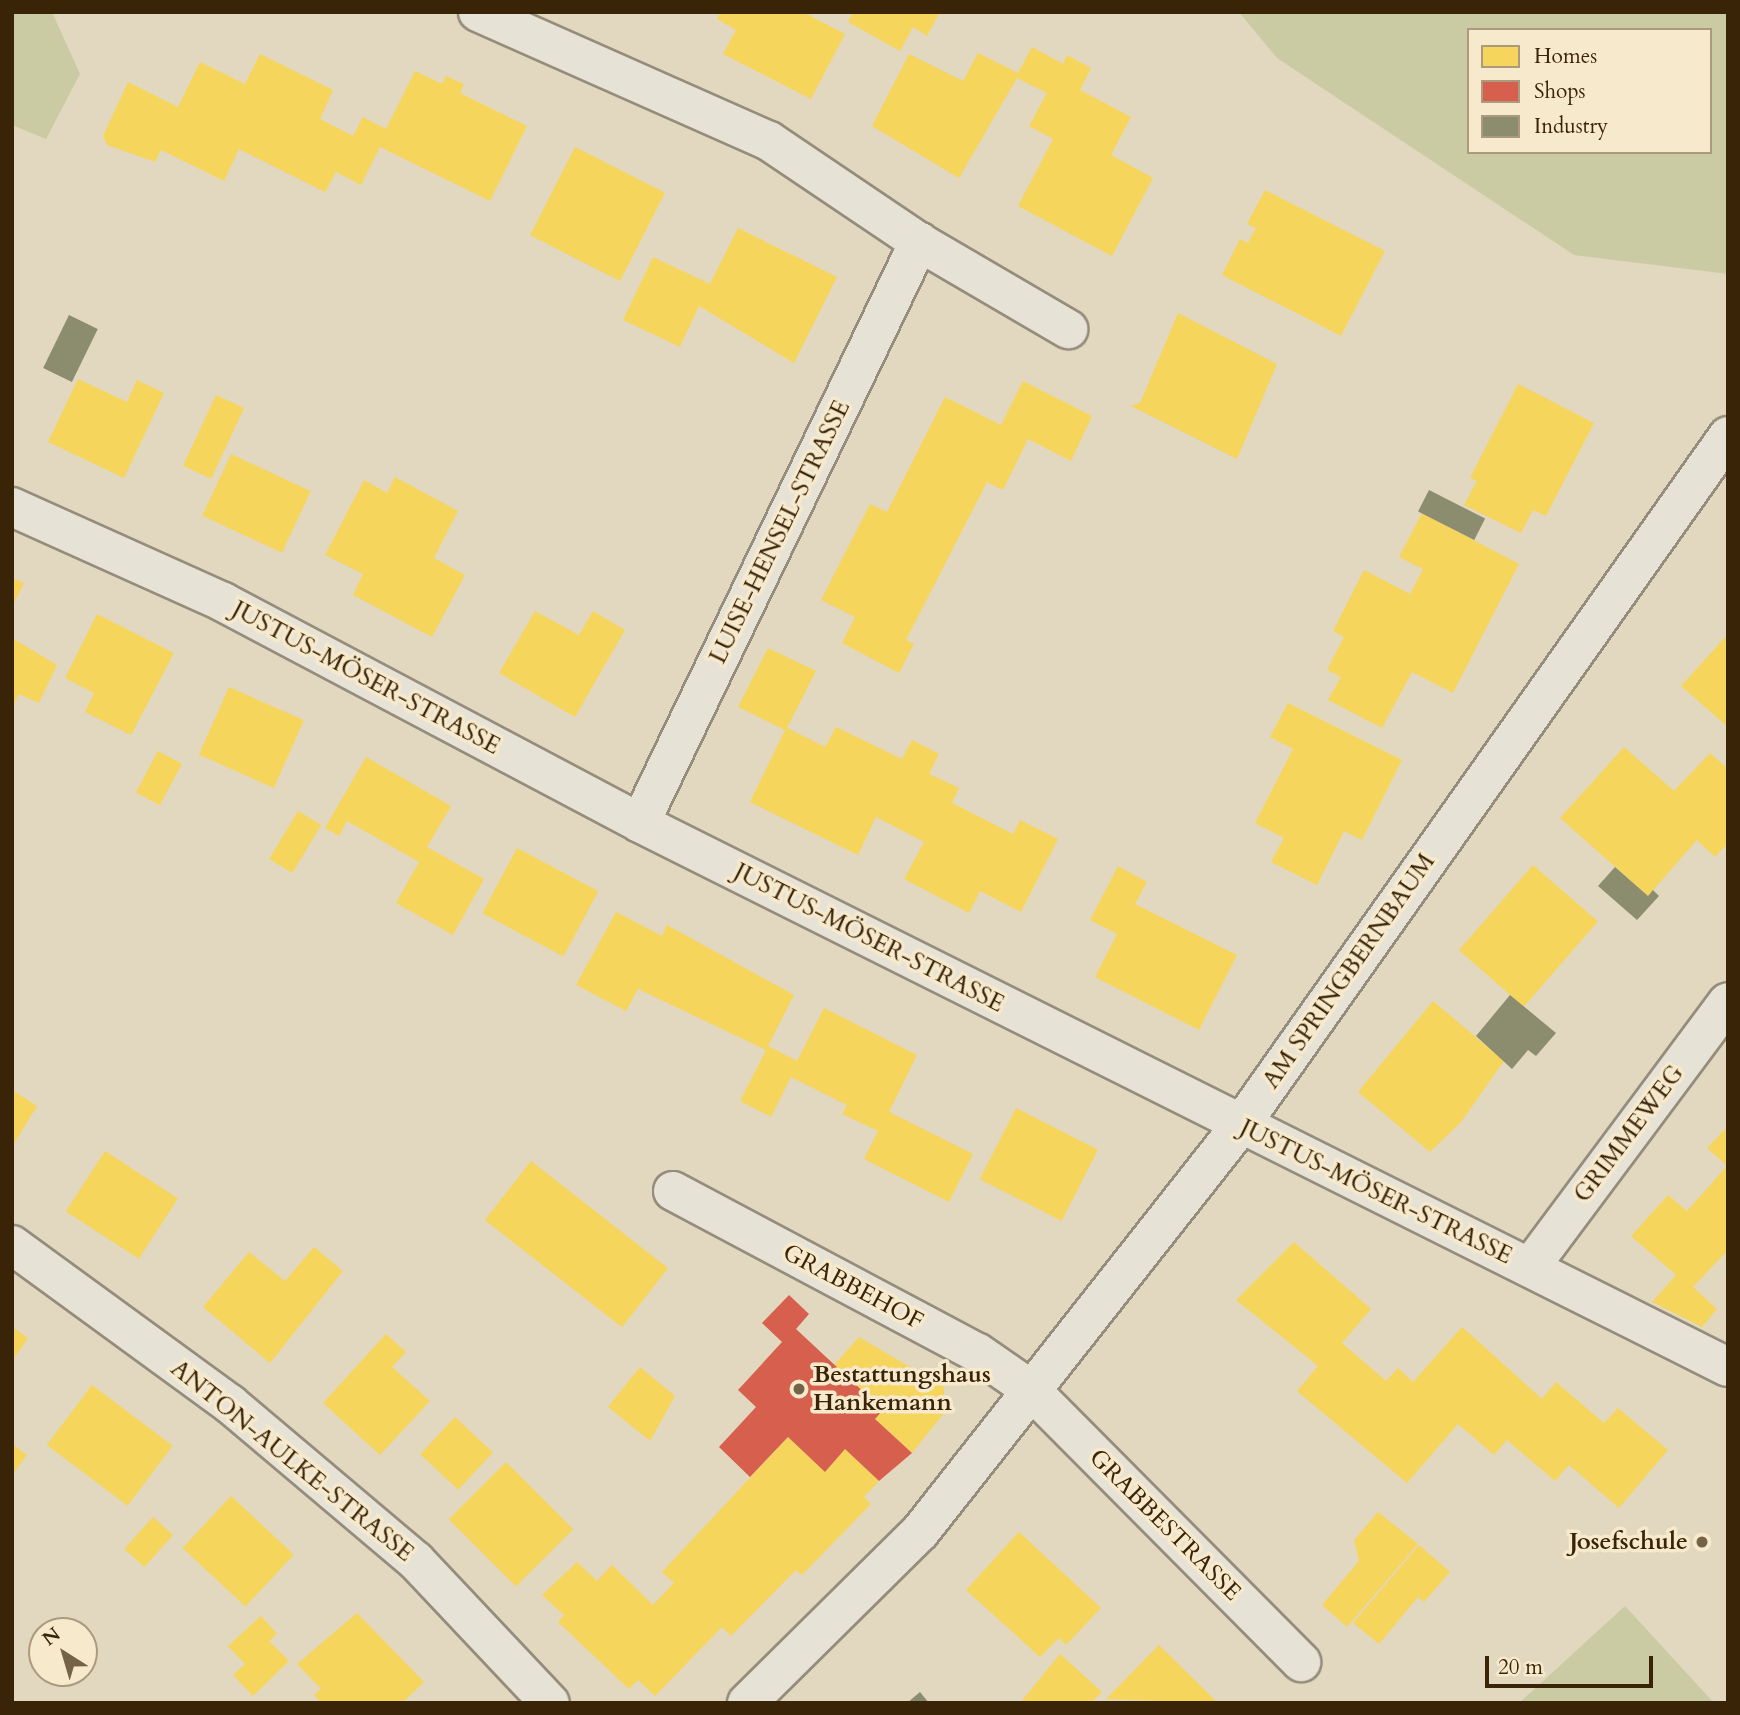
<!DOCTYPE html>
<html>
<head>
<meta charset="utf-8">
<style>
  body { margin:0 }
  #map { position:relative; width:1740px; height:1715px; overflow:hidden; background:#e2d7bf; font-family:Cardo,serif }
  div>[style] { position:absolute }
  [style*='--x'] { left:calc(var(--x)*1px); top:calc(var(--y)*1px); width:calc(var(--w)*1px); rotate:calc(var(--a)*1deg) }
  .green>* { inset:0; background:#cbcba3 }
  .homes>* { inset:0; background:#f6d55c; transform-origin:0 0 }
  .shops>* { inset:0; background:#d6604d }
  .industry>* { inset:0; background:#8c8c6e; transform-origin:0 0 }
  .roads { filter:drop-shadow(2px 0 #958c7b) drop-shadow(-2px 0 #958c7b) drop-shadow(0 2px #958c7b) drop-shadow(0 -2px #958c7b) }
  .minor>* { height:38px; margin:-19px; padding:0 19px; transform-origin:19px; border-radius:19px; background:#e7e2d6 }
  .dots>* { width:19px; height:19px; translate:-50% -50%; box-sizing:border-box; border:4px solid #f6e9cc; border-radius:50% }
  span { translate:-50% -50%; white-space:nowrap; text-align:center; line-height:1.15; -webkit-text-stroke:7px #f6e9cc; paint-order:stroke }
  .street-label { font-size:24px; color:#3a2408 }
  .poi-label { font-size:24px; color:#3a2408; font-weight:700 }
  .left { translate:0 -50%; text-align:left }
  .right { translate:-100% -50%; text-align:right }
  .frame { position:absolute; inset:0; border:14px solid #3a2408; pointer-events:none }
  .legend { position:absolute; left:1467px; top:28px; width:245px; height:126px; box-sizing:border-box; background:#f6e9cc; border:2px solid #ab9a7e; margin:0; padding:9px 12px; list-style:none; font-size:21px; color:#3a2408 }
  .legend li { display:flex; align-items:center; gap:14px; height:35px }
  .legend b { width:35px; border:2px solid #ab9a7e }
  .north { position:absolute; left:28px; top:1617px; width:70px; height:70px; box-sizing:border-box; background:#f6e9cc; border:2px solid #ab9a7e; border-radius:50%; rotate:323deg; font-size:19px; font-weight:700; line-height:28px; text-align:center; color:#3a2408 }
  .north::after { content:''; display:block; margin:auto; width:24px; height:32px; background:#756348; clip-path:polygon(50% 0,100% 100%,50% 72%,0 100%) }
  .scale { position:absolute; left:1485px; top:1656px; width:168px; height:32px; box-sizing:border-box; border:4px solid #3a2408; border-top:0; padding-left:9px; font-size:21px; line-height:24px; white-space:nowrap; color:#3a2408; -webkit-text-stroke:5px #f6e9cc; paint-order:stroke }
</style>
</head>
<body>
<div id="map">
  <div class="green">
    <div style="clip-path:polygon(12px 12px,52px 12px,80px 74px,46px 139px,12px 125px)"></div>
    <div style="clip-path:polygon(evenodd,1239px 12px,1728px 12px,1728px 274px,1574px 255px,1277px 58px,1239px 12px,1469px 30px,1710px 30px,1710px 152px,1469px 152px,1469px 30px)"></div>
    <div style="clip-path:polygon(1625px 1606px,1714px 1703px,1519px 1703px)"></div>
  </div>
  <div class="homes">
    <div style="clip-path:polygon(721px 12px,803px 12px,845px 34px,811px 99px,723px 54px,736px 30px,717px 19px)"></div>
    <div style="clip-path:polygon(853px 12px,940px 12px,927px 36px,913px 27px,900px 51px,848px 22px)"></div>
    <div style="clip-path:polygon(1032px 47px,1063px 64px,1067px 55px,1091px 68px,1080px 90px,1131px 117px,1111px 155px,1153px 178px,1112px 256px,1018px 206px,1053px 139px,1029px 126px,1047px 93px,1017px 78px,959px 178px,872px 126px,909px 54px,963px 81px,978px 53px,1018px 73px)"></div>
    <div style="clip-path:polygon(260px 54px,333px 90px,320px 119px,353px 136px,363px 117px,386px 129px,415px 71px,442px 84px,446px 76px,464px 84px,460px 93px,527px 126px,490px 201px,380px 147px,361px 185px,336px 172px,325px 192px,239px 149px,224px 181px,161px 150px,155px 162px,107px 145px,103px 136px,128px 82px,178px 107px,200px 62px,245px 84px)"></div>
    <div style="left:575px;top:147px;width:101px;height:99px;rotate:27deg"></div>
    <div style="clip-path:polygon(1265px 190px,1385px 251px,1341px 336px,1222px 275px,1240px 239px,1248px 243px,1256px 228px,1247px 224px)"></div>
    <div style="clip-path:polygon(738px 228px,837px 277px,794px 363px,699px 306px,680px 347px,623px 320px,653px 257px,710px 284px)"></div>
    <div style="clip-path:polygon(1178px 313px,1277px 364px,1237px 459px,1131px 406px,1140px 403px)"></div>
    <div style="clip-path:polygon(78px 379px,127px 402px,137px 380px,164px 393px,124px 478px,48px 442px)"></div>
    <div style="clip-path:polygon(1023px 381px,1092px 416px,1071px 461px,1028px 439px,1003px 490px,987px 482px,906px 640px,914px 644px,899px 673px,842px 643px,855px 617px,821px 600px,870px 504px,887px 512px,945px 397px,1001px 425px)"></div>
    <div style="clip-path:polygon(1518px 384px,1594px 423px,1546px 516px,1533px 510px,1521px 533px,1464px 505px,1477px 481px,1470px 478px)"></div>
    <div style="left:216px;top:395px;width:31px;height:78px;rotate:25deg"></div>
    <div style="left:231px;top:454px;width:88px;height:68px;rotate:25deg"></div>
    <div style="clip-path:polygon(395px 477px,458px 511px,434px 558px,465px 575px,432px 637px,353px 595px,363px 574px,325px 555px,364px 480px,387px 493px)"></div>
    <div style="clip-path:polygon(1422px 513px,1519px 564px,1453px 693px,1412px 672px,1382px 728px,1328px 700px,1341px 677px,1327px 670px,1344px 637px,1333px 631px,1364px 570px,1410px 594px,1423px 569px,1399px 557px)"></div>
    <div style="clip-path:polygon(12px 578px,24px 583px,12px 607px)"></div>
    <div style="clip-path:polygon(535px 611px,579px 635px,593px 611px,625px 630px,575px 717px,499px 673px)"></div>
    <div style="clip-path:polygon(97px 614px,174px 653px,131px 735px,85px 712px,94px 693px,65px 678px)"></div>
    <div style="clip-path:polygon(1728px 634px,1728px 727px,1681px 686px)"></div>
    <div style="clip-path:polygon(12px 638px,57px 665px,39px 703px,19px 694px,12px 708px)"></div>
    <div style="clip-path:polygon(768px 648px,816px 671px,787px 728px,825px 747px,836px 727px,902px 759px,912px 740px,939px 754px,929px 774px,959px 788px,952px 803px,1013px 834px,1020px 820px,1058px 839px,1021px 912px,980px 891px,969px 913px,904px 879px,924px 842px,876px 817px,858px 855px,750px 802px,785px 730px,738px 707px)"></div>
    <div style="left:229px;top:687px;width:82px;height:74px;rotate:24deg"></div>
    <div style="clip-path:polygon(1288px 703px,1402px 760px,1362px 840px,1344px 831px,1317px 885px,1271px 862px,1284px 838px,1255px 823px,1293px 749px,1270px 737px)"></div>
    <div style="clip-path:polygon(1624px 747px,1674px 791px,1710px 753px,1728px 769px,1728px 843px,1715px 857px,1697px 840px,1648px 896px,1560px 818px)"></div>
    <div style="left:158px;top:751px;width:27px;height:47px;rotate:28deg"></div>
    <div style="clip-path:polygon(366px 757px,451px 806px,427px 847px,484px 879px,453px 935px,396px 903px,419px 862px,347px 821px,339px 836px,325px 828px)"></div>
    <div style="left:298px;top:811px;width:27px;height:56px;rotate:31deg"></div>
    <div style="left:517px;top:848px;width:92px;height:74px;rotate:28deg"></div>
    <div style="left:1533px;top:865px;width:86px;height:113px;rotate:41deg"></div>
    <div style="clip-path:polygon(1118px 866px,1147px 882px,1135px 904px,1237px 955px,1199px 1030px,1095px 977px,1117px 934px,1090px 920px)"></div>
    <div style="clip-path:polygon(616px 912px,662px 936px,667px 925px,794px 995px,768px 1046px,797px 1061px,824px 1008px,917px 1055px,889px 1112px,973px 1154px,949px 1202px,864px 1159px,878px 1131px,842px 1114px,847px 1105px,791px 1077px,771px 1117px,740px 1101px,766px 1050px,638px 989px,626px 1011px,576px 985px)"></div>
    <div style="clip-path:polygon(1433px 1001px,1504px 1061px,1461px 1122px,1430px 1152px,1358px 1092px)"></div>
    <div style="clip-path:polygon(12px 1090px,37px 1106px,12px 1147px)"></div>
    <div style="left:1016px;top:1108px;width:92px;height:80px;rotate:27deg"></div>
    <div style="clip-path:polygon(1728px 1126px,1728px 1250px,1693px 1287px,1717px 1309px,1702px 1327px,1652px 1302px,1676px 1275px,1631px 1236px,1668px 1195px,1687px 1211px,1727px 1166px,1707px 1148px)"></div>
    <div style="left:105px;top:1151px;width:87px;height:72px;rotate:33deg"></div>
    <div style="left:531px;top:1161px;width:174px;height:75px;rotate:38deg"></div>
    <div style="clip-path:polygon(1294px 1242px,1371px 1309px,1342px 1343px,1386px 1381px,1398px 1368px,1413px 1382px,1462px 1327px,1542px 1399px,1556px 1382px,1604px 1423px,1618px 1408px,1668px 1450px,1619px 1508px,1569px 1465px,1555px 1481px,1507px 1440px,1494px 1455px,1458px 1424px,1407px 1483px,1297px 1391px,1318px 1366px,1236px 1300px)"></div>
    <div style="clip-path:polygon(314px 1247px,343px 1271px,270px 1363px,203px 1307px,249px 1252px,285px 1281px)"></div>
    <div style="clip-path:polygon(12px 1327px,28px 1338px,12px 1361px)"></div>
    <div style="clip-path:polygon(386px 1334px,406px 1352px,392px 1367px,430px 1401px,380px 1455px,323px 1403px)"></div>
    <div style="clip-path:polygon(859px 1337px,944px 1387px,944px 1413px,912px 1453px,875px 1419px,883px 1410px,834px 1365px)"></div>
    <div style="clip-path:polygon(640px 1367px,675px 1396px,650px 1441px,608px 1407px)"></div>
    <div style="left:92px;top:1385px;width:101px;height:75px;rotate:37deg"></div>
    <div style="left:455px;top:1417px;width:52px;height:51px;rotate:43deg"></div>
    <div style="clip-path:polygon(788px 1437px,825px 1472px,845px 1449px,879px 1481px,864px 1497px,871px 1504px,802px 1575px,796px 1570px,731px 1636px,722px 1627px,655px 1696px,638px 1680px,629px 1689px,558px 1622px,564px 1615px,542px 1595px,577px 1562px,597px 1581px,612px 1565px,653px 1605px,674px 1583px,662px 1572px)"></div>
    <div style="clip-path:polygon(12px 1444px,27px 1455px,12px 1475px)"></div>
    <div style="left:506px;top:1462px;width:95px;height:81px;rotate:45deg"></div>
    <div style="left:231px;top:1496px;width:86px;height:71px;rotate:43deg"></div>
    <div style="clip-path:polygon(1378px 1512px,1418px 1544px,1347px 1627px,1322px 1605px,1359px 1561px,1354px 1540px)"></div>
    <div style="left:153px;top:1517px;width:27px;height:43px;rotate:42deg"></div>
    <div style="clip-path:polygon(1019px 1532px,1101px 1608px,1066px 1645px,1059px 1638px,1040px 1657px,966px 1590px)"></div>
    <div style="clip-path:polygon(1419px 1545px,1450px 1572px,1424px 1602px,1418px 1597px,1379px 1644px,1353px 1623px)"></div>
    <div style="clip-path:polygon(357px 1613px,424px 1682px,402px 1703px,322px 1703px,314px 1695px,321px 1689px,297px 1664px)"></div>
    <div style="clip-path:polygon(261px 1616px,277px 1634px,269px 1641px,289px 1661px,253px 1696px,233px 1675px,245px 1664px,228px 1646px)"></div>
    <div style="clip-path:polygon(1159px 1645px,1216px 1701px,1214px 1703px,1106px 1699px)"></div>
    <div style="clip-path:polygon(1060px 1654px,1102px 1692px,1091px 1703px,1020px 1703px)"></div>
  </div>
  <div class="shops">
    <div style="clip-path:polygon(789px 1295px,809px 1314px,796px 1329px,883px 1410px,875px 1419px,912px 1453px,879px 1481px,845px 1449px,825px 1472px,788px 1437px,750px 1477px,719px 1447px,756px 1407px,738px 1390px,782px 1342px,762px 1323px)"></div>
  </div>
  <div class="industry">
    <div style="left:69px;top:315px;width:32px;height:59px;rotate:26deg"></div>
    <div style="left:1429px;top:490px;width:63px;height:24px;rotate:27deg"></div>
    <div style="clip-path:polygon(1615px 867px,1648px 896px,1653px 890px,1659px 896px,1637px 920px,1598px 886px)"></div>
    <div style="clip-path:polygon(1510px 995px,1556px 1033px,1536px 1056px,1528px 1050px,1512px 1069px,1476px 1036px)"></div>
    <div style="clip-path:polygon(920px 1692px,929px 1703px,907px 1703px)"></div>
  </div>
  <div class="roads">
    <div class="minor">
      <div style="--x:478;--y:12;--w:318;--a:23.9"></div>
      <div style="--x:769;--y:141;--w:181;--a:34"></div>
      <div style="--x:919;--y:242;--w:173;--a:30.3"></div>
      <div style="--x:12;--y:507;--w:231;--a:24.2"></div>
      <div style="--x:223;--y:602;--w:472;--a:27.9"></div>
      <div style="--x:640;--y:823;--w:1216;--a:26.57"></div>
      <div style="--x:640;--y:823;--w:645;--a:-64.35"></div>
      <div style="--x:673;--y:1191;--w:345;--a:28"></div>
      <div style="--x:978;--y:1353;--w:63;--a:34.7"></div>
      <div style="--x:1030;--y:1389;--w:385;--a:45.2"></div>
      <div style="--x:12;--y:1245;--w:270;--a:36.1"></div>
      <div style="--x:230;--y:1404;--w:243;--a:40.2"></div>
      <div style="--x:416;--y:1561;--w:195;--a:46.7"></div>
      <div style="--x:1531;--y:1266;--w:329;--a:-53.3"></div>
      <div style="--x:747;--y:1703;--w:243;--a:-44.7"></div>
      <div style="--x:920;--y:1532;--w:517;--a:-51.76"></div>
      <div style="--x:1240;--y:1126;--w:845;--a:-54.73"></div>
    </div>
  </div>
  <div class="dots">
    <div style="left:799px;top:1389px;background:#756348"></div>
    <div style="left:1702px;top:1542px;background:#756348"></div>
  </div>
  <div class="street-label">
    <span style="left:780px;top:532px;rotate:-64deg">LUISE-HENSEL-STRASSE</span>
    <span style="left:366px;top:678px;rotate:28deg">JUSTUS-MÖSER-STRASSE</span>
    <span style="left:869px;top:938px;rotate:27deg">JUSTUS-MÖSER-STRASSE</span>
    <span style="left:1349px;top:971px;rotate:-55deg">AM SPRINGBERNBAUM</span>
    <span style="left:1629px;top:1134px;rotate:-53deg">GRIMMEWEG</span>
    <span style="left:1376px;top:1192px;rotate:26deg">JUSTUS-MÖSER-STRASSE</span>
    <span style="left:853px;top:1287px;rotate:28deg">GRABBEHOF</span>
    <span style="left:292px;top:1461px;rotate:39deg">ANTON-AULKE-STRASSE</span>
    <span style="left:1165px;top:1525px;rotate:45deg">GRABBESTRASSE</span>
  </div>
  <div class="poi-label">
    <span class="left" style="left:813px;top:1389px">Bestattungshaus<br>Hankemann</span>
    <span class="right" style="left:1688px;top:1542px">Josefschule</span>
  </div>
  <div class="frame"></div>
  <ul class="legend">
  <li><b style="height:19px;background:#f6d55c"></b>Homes</li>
  <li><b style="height:19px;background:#d6604d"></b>Shops</li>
  <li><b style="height:19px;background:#8c8c6e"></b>Industry</li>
  </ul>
  <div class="north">N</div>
  <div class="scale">20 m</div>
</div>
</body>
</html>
